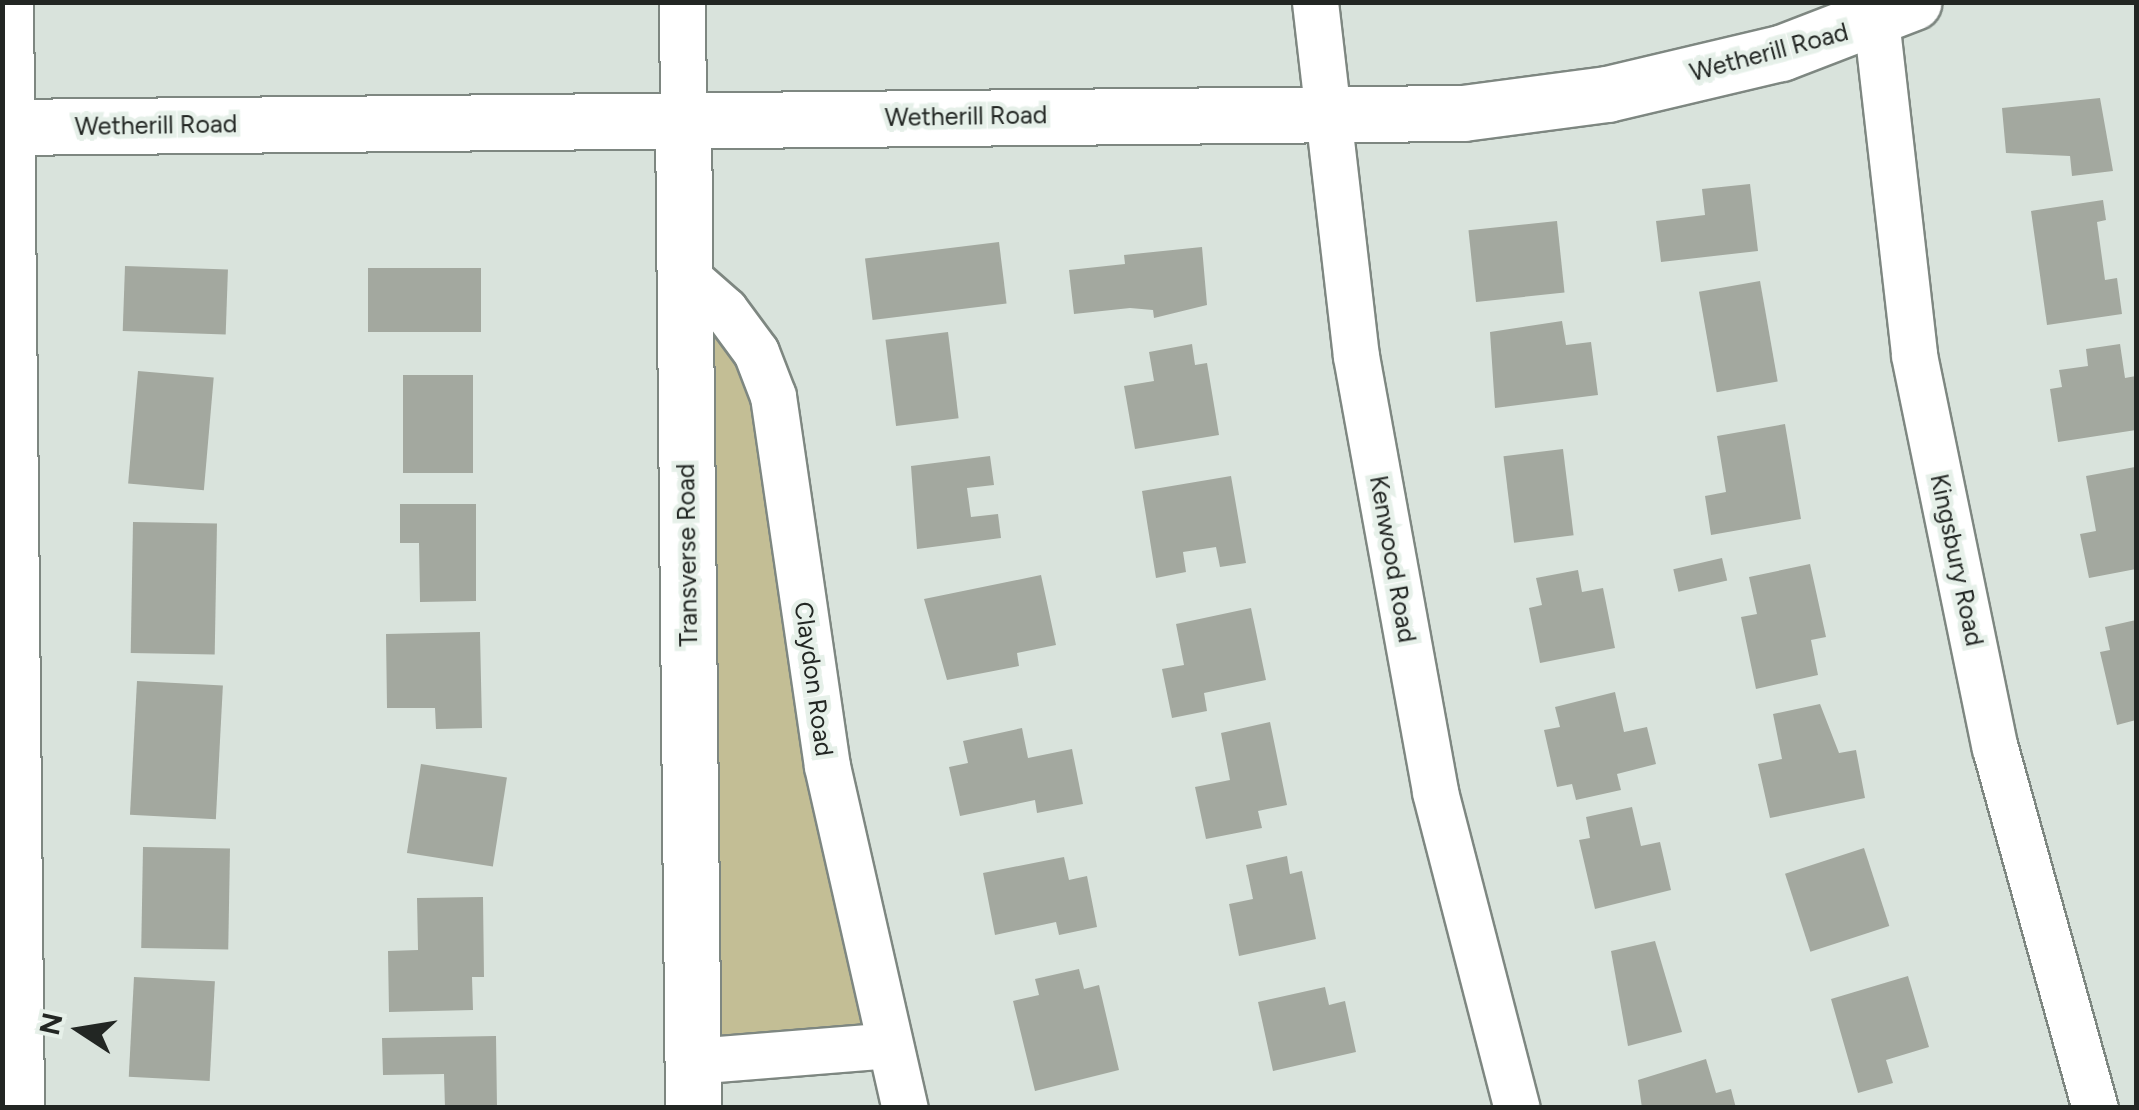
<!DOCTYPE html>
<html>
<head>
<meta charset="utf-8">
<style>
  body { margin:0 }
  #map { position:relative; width:2139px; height:1110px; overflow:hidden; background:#d9e3dc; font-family:Figtree,sans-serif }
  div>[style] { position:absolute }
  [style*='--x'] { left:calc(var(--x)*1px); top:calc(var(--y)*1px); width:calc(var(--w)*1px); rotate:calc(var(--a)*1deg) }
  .green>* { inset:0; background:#c3be95 }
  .building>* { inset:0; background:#a3a89f; transform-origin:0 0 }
  .roads { filter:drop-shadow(2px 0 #7e8781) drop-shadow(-2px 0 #7e8781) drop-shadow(0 2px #7e8781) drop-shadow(0 -2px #7e8781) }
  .street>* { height:45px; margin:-22.5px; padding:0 22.5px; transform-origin:22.5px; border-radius:22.5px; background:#fff }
  .secondary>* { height:55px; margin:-27.5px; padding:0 27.5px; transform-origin:27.5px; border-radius:27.5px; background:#fff }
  span { translate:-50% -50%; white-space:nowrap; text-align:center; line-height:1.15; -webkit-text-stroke:9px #e6f0e9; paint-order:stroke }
  .street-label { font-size:25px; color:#222623 }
  .frame { position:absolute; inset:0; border:5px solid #222623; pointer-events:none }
  .north { position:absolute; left:30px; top:980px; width:100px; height:100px; -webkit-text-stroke:8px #e6f0e9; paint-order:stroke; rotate:282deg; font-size:28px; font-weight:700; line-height:40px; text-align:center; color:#222623 }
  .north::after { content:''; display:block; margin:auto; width:35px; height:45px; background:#222623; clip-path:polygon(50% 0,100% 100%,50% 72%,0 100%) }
</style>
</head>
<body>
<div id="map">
  <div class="green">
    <div style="clip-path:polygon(686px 274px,756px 352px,889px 1045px,694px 1061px)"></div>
  </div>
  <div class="building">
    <div style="clip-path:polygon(2100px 98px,2113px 171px,2072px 176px,2070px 156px,2006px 153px,2002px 108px)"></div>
    <div style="clip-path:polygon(1750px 184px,1758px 251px,1661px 262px,1656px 221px,1705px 215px,1702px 189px)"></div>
    <div style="clip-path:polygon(2103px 200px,2106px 220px,2097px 222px,2105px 280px,2117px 278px,2122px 314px,2047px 325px,2031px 211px)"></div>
    <div style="left:1557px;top:221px;width:72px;height:89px;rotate:84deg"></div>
    <div style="left:999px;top:242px;width:62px;height:135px;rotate:83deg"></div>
    <div style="clip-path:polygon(1202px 247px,1207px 305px,1154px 318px,1153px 310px,1130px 308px,1074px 314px,1069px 270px,1125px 264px,1124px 255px)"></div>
    <div style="left:125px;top:266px;width:103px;height:65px;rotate:2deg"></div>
    <div style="left:368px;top:268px;width:113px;height:64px"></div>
    <div style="left:1760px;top:281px;width:102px;height:62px;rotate:80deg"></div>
    <div style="clip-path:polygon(1562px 321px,1566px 345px,1591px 342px,1598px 395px,1495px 408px,1490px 332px)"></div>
    <div style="left:948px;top:332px;width:87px;height:63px;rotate:83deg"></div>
    <div style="clip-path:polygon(1192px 344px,1195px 365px,1207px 363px,1219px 435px,1135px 449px,1124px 386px,1154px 381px,1149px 352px)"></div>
    <div style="clip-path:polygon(2120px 344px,2125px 378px,2136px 376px,2136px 430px,2058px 442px,2050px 389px,2062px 387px,2059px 370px,2088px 366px,2086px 349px)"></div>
    <div style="left:138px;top:371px;width:76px;height:113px;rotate:5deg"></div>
    <div style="left:403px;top:375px;width:70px;height:98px"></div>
    <div style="clip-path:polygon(1785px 424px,1801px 519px,1711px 535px,1705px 496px,1726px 492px,1717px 436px)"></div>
    <div style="left:1563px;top:449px;width:87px;height:60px;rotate:83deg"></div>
    <div style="clip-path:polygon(990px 456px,994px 485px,967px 488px,971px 517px,998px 514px,1001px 538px,917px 549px,911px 466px)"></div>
    <div style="clip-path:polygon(2135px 467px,2136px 569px,2089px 578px,2080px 534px,2096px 531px,2086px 476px)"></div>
    <div style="clip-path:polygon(1231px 476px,1246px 563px,1220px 567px,1216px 547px,1183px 552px,1186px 572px,1156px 578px,1142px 491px)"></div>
    <div style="clip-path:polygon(400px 504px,476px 504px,476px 601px,420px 602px,419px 543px,400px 543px)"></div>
    <div style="left:133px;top:522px;width:84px;height:131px;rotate:1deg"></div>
    <div style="left:1722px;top:558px;width:23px;height:50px;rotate:77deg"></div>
    <div style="clip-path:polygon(1810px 564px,1826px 637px,1811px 640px,1818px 675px,1756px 689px,1741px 617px,1757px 614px,1749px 577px)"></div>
    <div style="clip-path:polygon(1578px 570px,1582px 592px,1603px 588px,1615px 648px,1540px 663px,1529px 608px,1542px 605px,1536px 578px)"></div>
    <div style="clip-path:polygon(1041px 575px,1056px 645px,1017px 653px,1019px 666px,947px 680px,924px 599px)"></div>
    <div style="clip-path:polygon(1251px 608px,1266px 680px,1204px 693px,1207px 711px,1172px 718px,1162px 669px,1184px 665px,1176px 624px)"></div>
    <div style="clip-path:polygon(2136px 620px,2136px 720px,2117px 725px,2100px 652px,2110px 650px,2105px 627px)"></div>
    <div style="clip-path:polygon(480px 632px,482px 728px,436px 729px,435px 708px,387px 708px,386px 634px)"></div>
    <div style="left:137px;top:681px;width:86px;height:134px;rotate:3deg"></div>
    <div style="clip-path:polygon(1615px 692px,1624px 732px,1647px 727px,1656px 764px,1617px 774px,1621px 790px,1576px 800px,1572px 784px,1557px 787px,1544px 730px,1560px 727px,1555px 707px)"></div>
    <div style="clip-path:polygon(1820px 704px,1839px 753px,1856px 750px,1865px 798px,1770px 818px,1758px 764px,1782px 759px,1773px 714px)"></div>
    <div style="clip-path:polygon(1270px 722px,1287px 805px,1258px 811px,1262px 828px,1206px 839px,1195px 787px,1230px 780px,1221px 733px)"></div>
    <div style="clip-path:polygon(1022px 728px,1028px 758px,1072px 749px,1083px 804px,1037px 813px,1035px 800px,960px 816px,949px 767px,968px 763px,963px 741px)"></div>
    <div style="left:421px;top:764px;width:87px;height:90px;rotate:9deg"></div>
    <div style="clip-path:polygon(1632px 807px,1641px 846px,1660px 842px,1671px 890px,1595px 909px,1579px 840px,1590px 838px,1586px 817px)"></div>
    <div style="left:143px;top:847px;width:87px;height:101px;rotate:1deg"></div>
    <div style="left:1864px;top:848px;width:82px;height:83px;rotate:72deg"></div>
    <div style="clip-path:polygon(1287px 856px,1290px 874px,1302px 871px,1316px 939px,1239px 956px,1229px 904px,1253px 899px,1246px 865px)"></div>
    <div style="clip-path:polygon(1064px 857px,1069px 880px,1087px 876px,1097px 927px,1059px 935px,1056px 922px,995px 935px,983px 873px)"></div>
    <div style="clip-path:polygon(483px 897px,484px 977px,472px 977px,473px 1010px,389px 1012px,388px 951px,418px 950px,417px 898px)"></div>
    <div style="clip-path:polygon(1655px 941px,1682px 1032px,1628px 1046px,1611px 951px)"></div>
    <div style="clip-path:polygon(1079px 969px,1084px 989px,1099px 985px,1119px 1070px,1035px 1091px,1013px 1001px,1039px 995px,1035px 979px)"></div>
    <div style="clip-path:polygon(1908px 976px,1929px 1047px,1886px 1060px,1893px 1083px,1858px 1093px,1831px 999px)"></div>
    <div style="left:134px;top:977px;width:81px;height:100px;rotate:3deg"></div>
    <div style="clip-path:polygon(1325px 987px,1329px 1005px,1345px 1001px,1356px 1052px,1273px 1071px,1258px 1002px)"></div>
    <div style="clip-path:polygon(496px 1036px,497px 1108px,445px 1108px,444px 1074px,383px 1075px,382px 1038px)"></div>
    <div style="clip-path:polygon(1706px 1059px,1716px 1093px,1731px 1089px,1736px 1108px,1642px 1108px,1638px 1080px)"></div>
  </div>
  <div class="roads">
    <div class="street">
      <div style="--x:10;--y:2;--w:1106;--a:89.43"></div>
      <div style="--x:682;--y:2;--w:118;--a:89.5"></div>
      <div style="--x:1315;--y:2;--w:356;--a:83.4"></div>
      <div style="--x:1356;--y:356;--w:443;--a:79.7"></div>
      <div style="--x:1435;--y:792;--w:326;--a:75.5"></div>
      <div style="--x:1874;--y:2;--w:355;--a:83.5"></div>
      <div style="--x:1914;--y:355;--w:401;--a:78.4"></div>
      <div style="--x:1995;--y:748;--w:374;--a:74.5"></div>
      <div style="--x:685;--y:275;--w:53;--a:41.2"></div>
      <div style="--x:725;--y:310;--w:52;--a:53.6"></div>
      <div style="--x:756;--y:352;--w:47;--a:68.9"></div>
      <div style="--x:773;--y:396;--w:374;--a:81.7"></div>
      <div style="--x:827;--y:766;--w:351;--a:77.2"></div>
      <div style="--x:692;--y:1061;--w:198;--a:-4.6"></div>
    </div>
    <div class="secondary">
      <div style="--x:683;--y:120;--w:988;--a:89.42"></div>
      <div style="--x:2;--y:127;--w:1461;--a:-0.55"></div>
      <div style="--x:1463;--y:113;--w:145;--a:-7.5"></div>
      <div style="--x:1607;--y:94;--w:179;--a:-13.3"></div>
      <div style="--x:1781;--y:53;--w:142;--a:-21.1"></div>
    </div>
  </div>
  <div class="street-label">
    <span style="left:1769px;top:52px;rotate:-15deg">Wetherill Road</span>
    <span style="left:966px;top:116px;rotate:-1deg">Wetherill Road</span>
    <span style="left:156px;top:125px;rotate:-1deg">Wetherill Road</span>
    <span style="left:687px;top:555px;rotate:-91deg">Transverse Road</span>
    <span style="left:1393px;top:559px;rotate:80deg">Kenwood Road</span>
    <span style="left:1957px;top:560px;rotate:78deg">Kingsbury Road</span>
    <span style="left:814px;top:679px;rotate:82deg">Claydon Road</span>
  </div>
  <div class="frame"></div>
  <div class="north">N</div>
</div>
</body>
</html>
